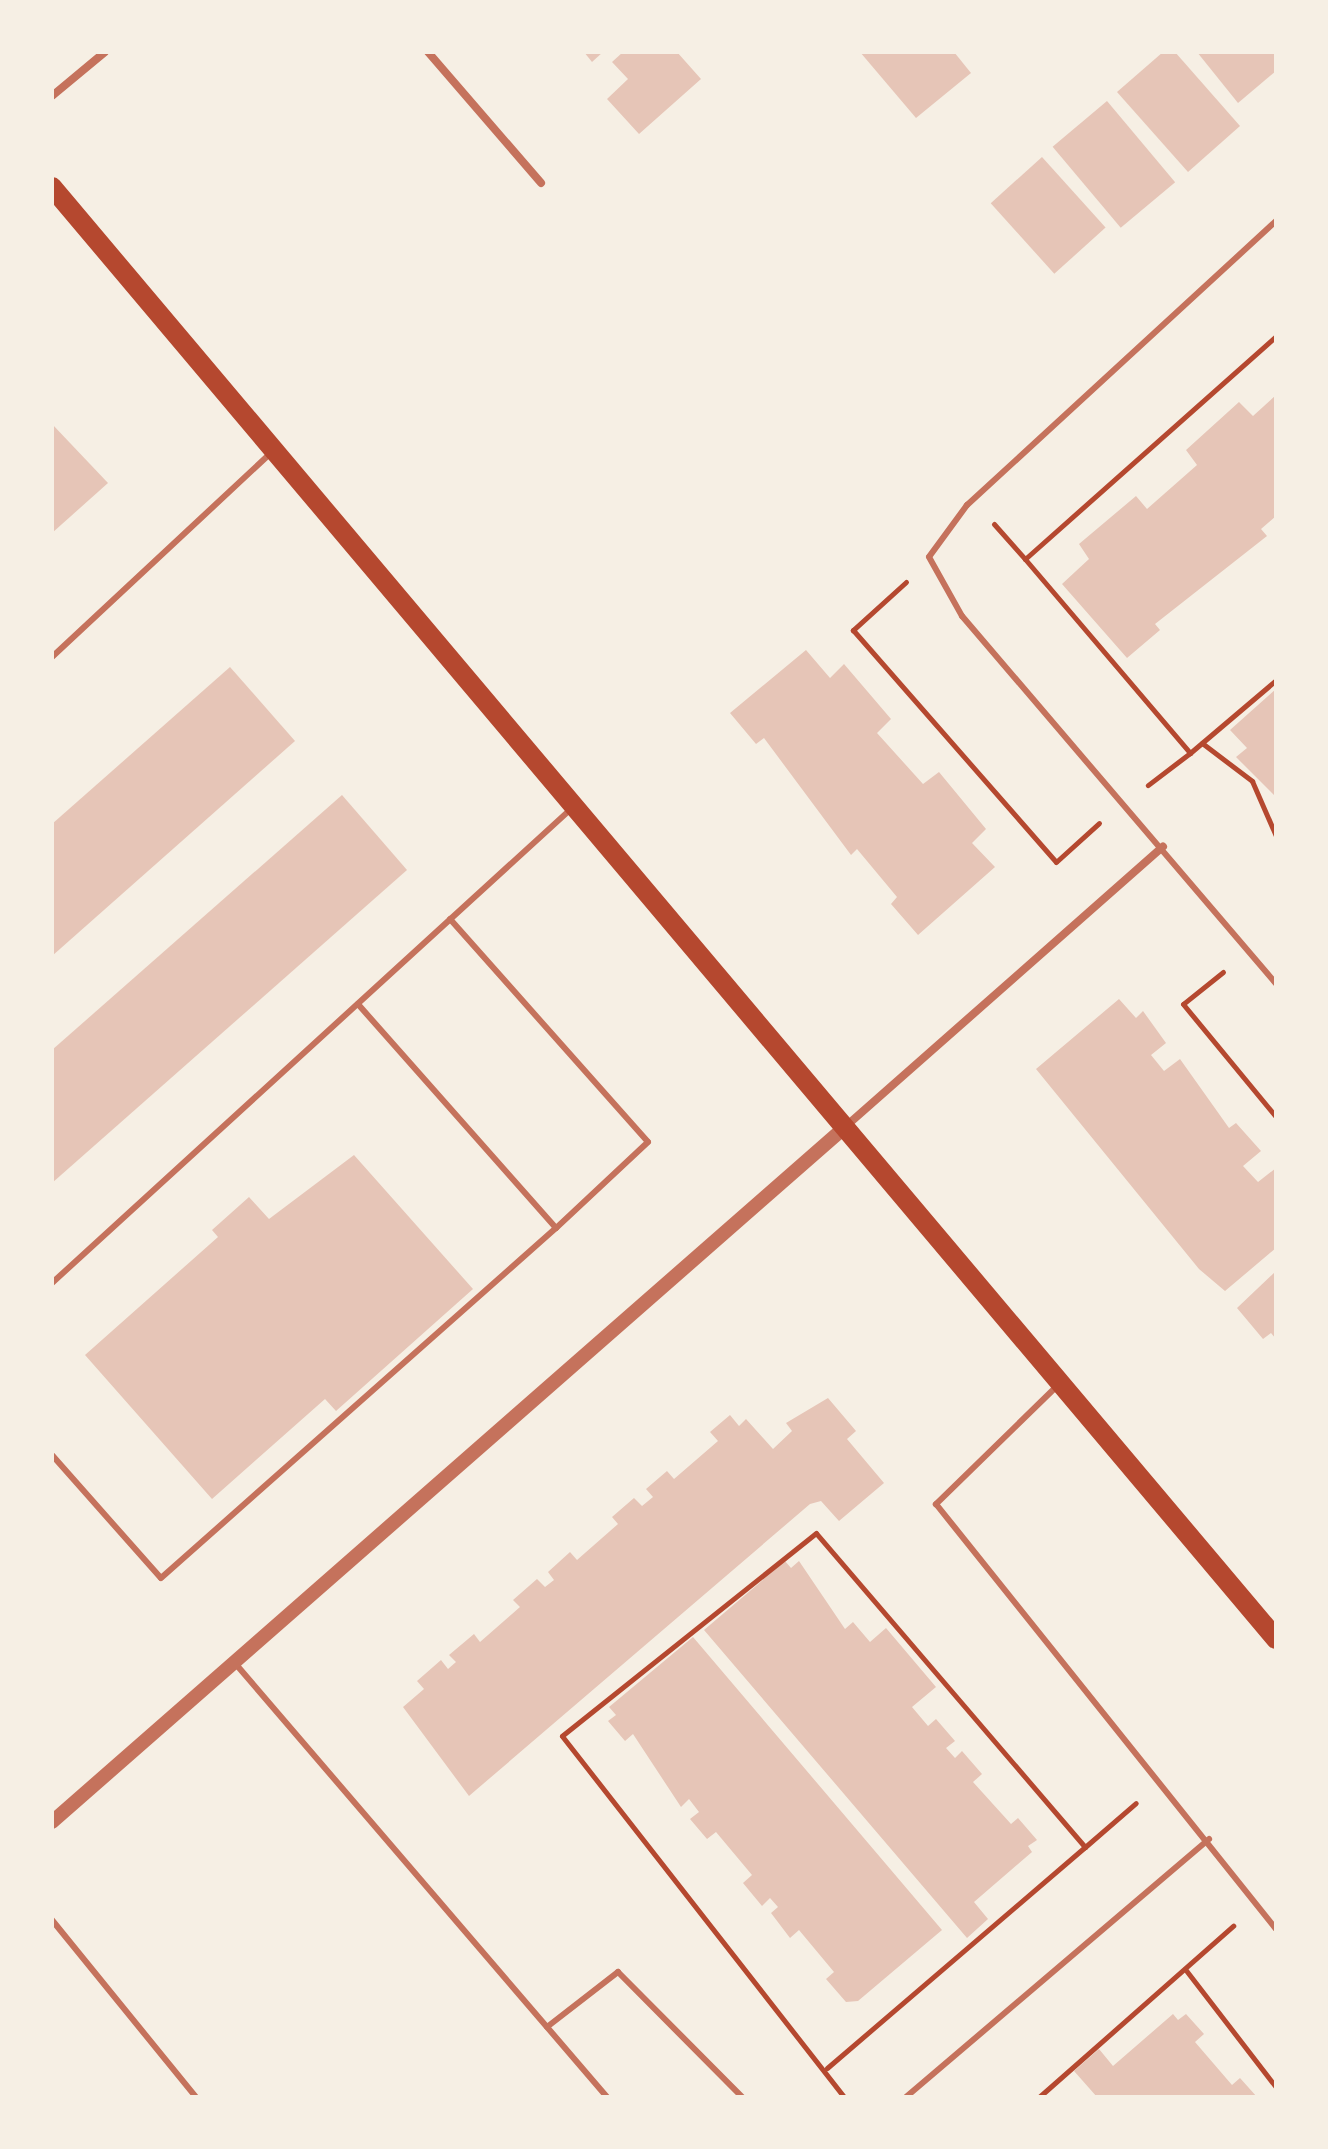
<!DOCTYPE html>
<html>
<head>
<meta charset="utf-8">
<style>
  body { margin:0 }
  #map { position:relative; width:1328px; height:2149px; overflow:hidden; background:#f6efe4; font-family:"Golos Text",sans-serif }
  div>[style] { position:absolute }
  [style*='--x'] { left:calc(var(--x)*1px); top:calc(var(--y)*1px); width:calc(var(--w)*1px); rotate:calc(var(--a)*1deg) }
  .building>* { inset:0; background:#e6c5b7; transform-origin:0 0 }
  .path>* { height:5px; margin:-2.5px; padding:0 2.5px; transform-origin:2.5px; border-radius:2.5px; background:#b5482f }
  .service>* { height:6px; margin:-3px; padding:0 3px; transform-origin:3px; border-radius:3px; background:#c5725c }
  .minor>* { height:8px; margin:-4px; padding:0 4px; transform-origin:4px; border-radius:4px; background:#c5725c }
  .tertiary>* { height:14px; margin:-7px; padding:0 7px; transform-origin:7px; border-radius:7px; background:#c5725c }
  .primary>* { height:20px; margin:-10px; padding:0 10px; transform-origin:10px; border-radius:10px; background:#b5482f }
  span { translate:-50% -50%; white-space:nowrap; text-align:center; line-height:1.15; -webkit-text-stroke:7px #f6efe4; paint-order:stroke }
  .frame { position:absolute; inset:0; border:54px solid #f6efe4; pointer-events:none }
</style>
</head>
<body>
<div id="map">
  <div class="building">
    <div style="clip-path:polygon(584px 52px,603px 52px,592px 62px)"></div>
    <div style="clip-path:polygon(623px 52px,677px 52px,701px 79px,639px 134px,607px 99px,628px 79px,612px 62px)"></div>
    <div style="clip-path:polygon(860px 52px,954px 52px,971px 73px,916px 118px)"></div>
    <div style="clip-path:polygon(1163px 52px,1175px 52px,1240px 126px,1188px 172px,1117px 92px)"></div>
    <div style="clip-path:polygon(1197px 52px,1276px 52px,1276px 71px,1238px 103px)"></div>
    <div style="left:1107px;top:101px;width:106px;height:71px;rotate:50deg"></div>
    <div style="left:1042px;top:157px;width:95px;height:69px;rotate:48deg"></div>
    <div style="clip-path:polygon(1276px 395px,1276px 516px,1261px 529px,1267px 536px,1155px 624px,1160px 630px,1127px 658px,1062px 584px,1089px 559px,1079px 544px,1136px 496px,1147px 509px,1197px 465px,1186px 450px,1239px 402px,1253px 416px)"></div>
    <div style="clip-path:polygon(52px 424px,108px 483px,52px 533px)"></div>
    <div style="clip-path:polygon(806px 650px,830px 678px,844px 664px,891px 719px,877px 733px,923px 784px,939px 772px,986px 829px,972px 843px,995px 867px,918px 935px,891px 904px,897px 897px,857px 849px,851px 855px,764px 738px,756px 744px,730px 713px)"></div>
    <div style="clip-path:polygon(230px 667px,295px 741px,52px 956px,52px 824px)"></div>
    <div style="clip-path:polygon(1276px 689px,1276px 797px,1236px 757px,1247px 748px,1230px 730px)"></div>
    <div style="clip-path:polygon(342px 795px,407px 870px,52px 1183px,52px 1050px)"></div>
    <div style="clip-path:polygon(1119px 999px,1136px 1018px,1143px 1011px,1166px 1043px,1151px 1055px,1164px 1071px,1180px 1059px,1229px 1128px,1236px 1123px,1261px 1151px,1243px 1166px,1258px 1182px,1276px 1168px,1276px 1248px,1225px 1291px,1199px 1269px,1036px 1069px)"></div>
    <div style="clip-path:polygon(354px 1155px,473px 1289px,336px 1411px,325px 1399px,212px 1499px,85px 1355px,218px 1237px,212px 1230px,249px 1197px,269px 1219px)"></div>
    <div style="clip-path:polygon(1276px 1271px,1276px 1339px,1271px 1333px,1263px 1339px,1237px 1308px)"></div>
    <div style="clip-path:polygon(828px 1398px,856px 1431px,847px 1439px,884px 1483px,839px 1521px,821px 1501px,810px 1504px,469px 1796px,403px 1707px,424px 1689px,417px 1681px,441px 1660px,448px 1669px,456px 1662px,449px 1655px,474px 1634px,480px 1642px,520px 1607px,513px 1600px,537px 1579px,545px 1587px,554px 1580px,548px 1572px,570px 1552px,577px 1560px,618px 1524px,612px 1517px,634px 1498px,642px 1506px,653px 1497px,646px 1489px,667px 1471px,674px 1479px,718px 1441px,710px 1432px,730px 1415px,739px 1426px,746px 1419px,773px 1449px,792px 1431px,786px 1423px)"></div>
    <div style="clip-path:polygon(785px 1561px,791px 1568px,799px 1561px,845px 1629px,853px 1622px,870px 1642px,886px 1628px,936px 1687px,912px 1707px,928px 1726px,936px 1719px,955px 1741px,946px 1748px,955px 1758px,962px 1751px,982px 1774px,973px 1782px,1011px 1824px,1018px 1818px,1037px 1840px,1028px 1846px,1032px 1852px,974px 1902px,988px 1919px,967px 1938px,704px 1630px)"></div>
    <div style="clip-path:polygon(693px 1637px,942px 1930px,858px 2001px,846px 2002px,826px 1979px,834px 1972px,799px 1930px,790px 1938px,771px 1913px,778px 1907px,770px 1898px,762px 1906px,743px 1883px,752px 1875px,716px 1832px,707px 1839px,690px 1819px,699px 1812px,689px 1799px,681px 1807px,633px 1734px,625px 1741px,608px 1721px,616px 1715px,609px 1707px)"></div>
    <div style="clip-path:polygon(1173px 2014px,1178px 2020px,1186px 2014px,1204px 2034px,1195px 2042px,1232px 2085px,1240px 2078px,1257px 2097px,1097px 2097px,1074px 2071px,1099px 2049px,1113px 2066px)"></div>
  </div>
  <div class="path">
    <div style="--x:994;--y:524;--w:47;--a:48.5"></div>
    <div style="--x:1025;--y:559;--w:336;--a:-41.6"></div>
    <div style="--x:1025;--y:559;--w:255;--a:49.6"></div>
    <div style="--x:1190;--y:753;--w:53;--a:142.7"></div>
    <div style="--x:906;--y:582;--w:72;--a:137.8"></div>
    <div style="--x:853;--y:630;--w:308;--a:48.8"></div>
    <div style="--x:1056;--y:862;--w:58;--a:-42.2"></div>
    <div style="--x:1202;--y:743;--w:63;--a:37.2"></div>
    <div style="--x:1252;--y:781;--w:60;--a:66.4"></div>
    <div style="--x:1190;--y:753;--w:113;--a:-40.3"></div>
    <div style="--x:1223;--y:972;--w:51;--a:141.3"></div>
    <div style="--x:1183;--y:1004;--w:146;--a:50.5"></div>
    <div style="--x:1085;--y:1847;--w:67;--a:-40.8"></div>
    <div style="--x:1185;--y:1969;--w:149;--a:52.4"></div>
    <div style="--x:827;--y:2068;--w:340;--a:-40.6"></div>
    <div style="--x:1085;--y:1847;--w:413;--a:-130.6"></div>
    <div style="--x:816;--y:1533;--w:325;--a:141.4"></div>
    <div style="--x:562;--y:1736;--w:458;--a:52"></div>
    <div style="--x:1039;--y:2097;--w:259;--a:-41.4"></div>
  </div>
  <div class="service">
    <div style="--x:1276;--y:221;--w:420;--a:137.4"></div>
    <div style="--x:967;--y:505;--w:64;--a:126.2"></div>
    <div style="--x:929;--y:557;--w:68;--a:60.8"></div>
    <div style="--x:962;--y:616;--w:484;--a:49.5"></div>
    <div style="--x:52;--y:657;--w:301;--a:-43"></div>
    <div style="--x:450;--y:919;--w:298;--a:48.4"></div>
    <div style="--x:648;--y:1142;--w:126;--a:136.9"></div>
    <div style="--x:52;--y:1283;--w:703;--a:-42.41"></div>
    <div style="--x:1056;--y:1387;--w:168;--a:135.7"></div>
    <div style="--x:936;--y:1504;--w:544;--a:51.34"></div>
    <div style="--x:52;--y:1455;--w:164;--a:48.5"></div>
    <div style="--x:161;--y:1578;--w:528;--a:-41.54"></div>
    <div style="--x:556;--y:1228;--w:299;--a:-131.5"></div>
    <div style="--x:234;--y:1662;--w:573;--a:49.39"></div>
    <div style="--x:52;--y:1920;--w:228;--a:50.9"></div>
    <div style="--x:547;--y:2027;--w:90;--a:-37.8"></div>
    <div style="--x:618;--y:1972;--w:176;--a:45.2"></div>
    <div style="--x:906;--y:2097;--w:398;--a:-40.4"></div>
  </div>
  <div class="minor">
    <div style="--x:428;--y:52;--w:173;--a:49.2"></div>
    <div style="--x:52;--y:96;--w:69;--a:-39.7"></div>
    <div style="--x:845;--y:1127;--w:424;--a:-41.4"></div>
  </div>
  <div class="tertiary">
    <div style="--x:52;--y:1822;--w:1053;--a:-41.23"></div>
  </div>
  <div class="primary">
    <div style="--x:52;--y:187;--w:1899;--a:49.87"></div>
  </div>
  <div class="frame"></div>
</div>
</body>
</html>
